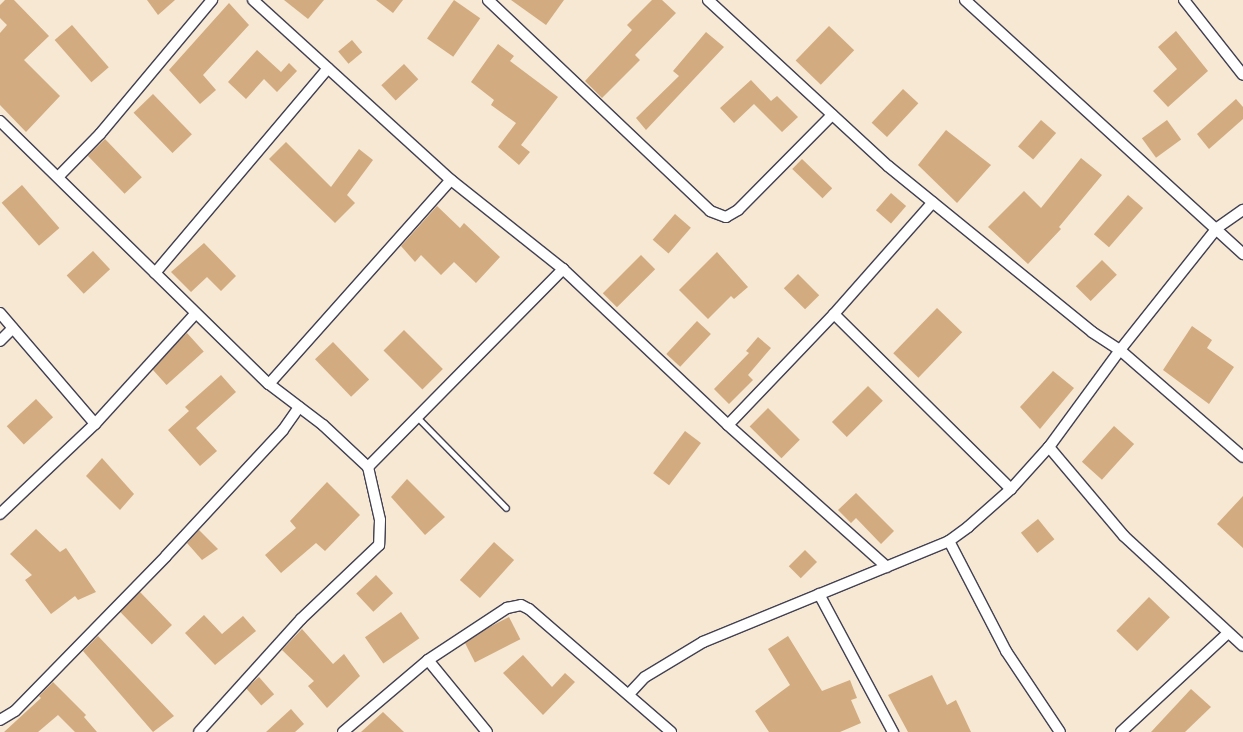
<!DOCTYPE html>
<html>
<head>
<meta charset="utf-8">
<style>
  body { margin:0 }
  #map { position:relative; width:1243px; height:732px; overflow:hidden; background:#f6e8d2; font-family:Kalam,sans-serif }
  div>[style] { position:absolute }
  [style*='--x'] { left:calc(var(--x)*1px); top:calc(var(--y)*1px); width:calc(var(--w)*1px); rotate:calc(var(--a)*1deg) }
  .building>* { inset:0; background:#d3ab81; transform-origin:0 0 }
  .roads { filter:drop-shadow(1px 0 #424052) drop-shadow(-1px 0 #424052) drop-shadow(0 1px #424052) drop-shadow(0 -1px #424052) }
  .lane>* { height:5px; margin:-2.5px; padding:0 2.5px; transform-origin:2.5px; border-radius:2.5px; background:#fff }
  .street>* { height:10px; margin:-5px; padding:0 5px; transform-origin:5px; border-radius:5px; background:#fff }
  span { translate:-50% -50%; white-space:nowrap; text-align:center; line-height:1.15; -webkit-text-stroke:4px #fdfcf7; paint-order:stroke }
</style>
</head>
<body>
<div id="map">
  <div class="building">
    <div style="clip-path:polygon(5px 0,14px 0,49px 36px,24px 60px,60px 96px,26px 132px,0 105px,0 33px,7px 25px,0 18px,0 5px)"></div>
    <div style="clip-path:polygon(147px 0,175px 0,158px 15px)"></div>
    <div style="clip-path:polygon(284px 0,324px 0,308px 19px)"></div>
    <div style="clip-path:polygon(376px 0,403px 0,393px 13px)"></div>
    <div style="left:454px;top:0;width:32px;height:47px;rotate:35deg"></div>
    <div style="clip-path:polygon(511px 0,564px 0,546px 25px)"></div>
    <div style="clip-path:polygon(652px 0,662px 0,676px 13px,635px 55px,640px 60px,602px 98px,585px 81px,632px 30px,627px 25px)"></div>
    <div style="clip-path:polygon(229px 3px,249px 25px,203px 75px,216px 90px,200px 104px,169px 70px)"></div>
    <div style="left:72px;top:25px;width:56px;height:23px;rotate:49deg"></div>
    <div style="left:829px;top:26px;width:35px;height:48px;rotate:44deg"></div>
    <div style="clip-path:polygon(1176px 31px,1208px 71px,1168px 107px,1153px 91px,1177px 69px,1158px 47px)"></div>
    <div style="clip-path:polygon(706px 32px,724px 47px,646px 130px,636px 118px,679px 76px,673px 71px)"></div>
    <div style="left:352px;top:40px;width:16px;height:18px;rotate:50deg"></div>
    <div style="clip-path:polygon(498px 44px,514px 56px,510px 61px,558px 97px,521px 145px,530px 152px,519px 165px,498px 147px,516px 123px,491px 105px,494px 100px,471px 82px)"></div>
    <div style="clip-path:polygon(257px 50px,281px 72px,289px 63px,297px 71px,277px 92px,264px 79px,246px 99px,228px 82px)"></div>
    <div style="left:404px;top:64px;width:21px;height:31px;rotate:47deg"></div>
    <div style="clip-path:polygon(751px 80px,771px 101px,777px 96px,798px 117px,782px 132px,754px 104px,734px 123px,720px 108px)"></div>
    <div style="left:903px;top:89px;width:21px;height:46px;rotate:43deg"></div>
    <div style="left:153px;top:94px;width:56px;height:27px;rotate:46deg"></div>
    <div style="clip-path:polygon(1236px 99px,1243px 107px,1243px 119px,1209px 149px,1197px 134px)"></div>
    <div style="left:1041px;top:120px;width:20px;height:35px;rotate:41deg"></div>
    <div style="left:1167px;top:120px;width:24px;height:31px;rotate:54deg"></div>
    <div style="clip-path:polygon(946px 130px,991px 165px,957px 203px,918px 165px)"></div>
    <div style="left:105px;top:139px;width:53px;height:24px;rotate:46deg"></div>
    <div style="clip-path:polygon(286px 142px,331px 187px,359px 149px,373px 160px,347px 195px,355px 203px,335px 223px,269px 159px)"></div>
    <div style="clip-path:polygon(1081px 158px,1102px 175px,1059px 227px,1061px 229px,1028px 264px,988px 227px,1024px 191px,1041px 208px)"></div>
    <div style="left:802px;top:159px;width:42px;height:14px;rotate:44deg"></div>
    <div style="left:22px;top:185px;width:57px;height:27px;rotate:49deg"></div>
    <div style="left:891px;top:193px;width:20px;height:23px;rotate:41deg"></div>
    <div style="left:1128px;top:195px;width:20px;height:52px;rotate:41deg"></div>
    <div style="clip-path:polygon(437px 206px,460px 228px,464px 223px,500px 257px,476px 283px,454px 262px,441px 275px,421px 255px,415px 262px,401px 246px)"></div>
    <div style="left:675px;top:214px;width:21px;height:34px;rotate:41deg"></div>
    <div style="clip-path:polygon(204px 243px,236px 276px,221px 291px,207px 277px,191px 292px,171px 272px)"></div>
    <div style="left:93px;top:251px;width:25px;height:36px;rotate:47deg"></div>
    <div style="clip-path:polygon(717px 252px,748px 287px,734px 299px,731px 296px,708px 319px,679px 290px)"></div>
    <div style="left:641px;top:255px;width:20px;height:54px;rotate:45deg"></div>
    <div style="left:1102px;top:260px;width:21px;height:37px;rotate:45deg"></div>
    <div style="left:798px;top:274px;width:30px;height:20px;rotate:45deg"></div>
    <div style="left:937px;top:308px;width:35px;height:63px;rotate:44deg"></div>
    <div style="left:697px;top:321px;width:19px;height:45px;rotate:43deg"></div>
    <div style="clip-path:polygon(1192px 326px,1212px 340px,1207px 348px,1234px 367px,1209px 404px,1163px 370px)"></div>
    <div style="left:404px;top:330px;width:55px;height:29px;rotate:45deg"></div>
    <div style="left:187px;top:333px;width:25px;height:50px;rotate:48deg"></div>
    <div style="clip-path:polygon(758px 337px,771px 348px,748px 375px,753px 380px,729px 404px,714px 389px,749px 353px,746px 351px)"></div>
    <div style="left:333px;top:342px;width:52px;height:25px;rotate:46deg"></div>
    <div style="clip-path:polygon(1053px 371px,1074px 388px,1040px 429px,1020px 407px)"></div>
    <div style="clip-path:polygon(221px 375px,236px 392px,196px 428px,217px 451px,200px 466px,168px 430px,189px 411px,185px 407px)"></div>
    <div style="left:868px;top:386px;width:21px;height:51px;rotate:45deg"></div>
    <div style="left:36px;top:399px;width:25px;height:40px;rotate:47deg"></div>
    <div style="left:768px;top:408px;width:45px;height:26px;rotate:45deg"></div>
    <div style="left:1114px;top:426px;width:27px;height:48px;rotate:42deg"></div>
    <div style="left:685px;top:431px;width:20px;height:53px;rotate:37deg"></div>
    <div style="clip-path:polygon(102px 458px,134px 494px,120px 510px,86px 476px)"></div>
    <div style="clip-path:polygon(407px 479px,445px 517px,425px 535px,391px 497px)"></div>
    <div style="clip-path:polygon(327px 482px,360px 515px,325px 551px,316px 543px,281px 573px,265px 555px,296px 528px,290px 521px)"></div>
    <div style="clip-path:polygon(856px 493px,894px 531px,881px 544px,856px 518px,851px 523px,838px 510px)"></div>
    <div style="clip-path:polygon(1243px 496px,1243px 548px,1217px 524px)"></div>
    <div style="left:1038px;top:519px;width:26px;height:22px;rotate:51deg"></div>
    <div style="clip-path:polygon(36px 529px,60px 552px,66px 548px,96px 592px,78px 600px,75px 596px,51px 614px,25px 580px,32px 575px,10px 554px)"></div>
    <div style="clip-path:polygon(199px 530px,218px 549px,202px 560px,187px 543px)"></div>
    <div style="left:494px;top:542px;width:27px;height:51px;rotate:42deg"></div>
    <div style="left:805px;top:550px;width:17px;height:23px;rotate:45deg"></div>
    <div style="left:376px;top:575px;width:25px;height:27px;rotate:47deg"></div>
    <div style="left:140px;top:592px;width:46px;height:28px;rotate:46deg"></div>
    <div style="left:1149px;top:597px;width:29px;height:47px;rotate:44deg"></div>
    <div style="left:401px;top:612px;width:32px;height:44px;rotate:55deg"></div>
    <div style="clip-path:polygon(204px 615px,222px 634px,243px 616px,256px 631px,215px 665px,185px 633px)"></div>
    <div style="left:509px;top:617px;width:25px;height:51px;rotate:63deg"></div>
    <div style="clip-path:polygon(302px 629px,333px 664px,344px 654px,360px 676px,327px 708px,308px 686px,314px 681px,282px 650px)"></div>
    <div style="clip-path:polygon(98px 636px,174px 716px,153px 732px,83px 651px)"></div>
    <div style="clip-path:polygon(788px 636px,822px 691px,850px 680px,857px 698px,851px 700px,861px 723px,840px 732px,769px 732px,755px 711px,790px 685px,768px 649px)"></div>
    <div style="clip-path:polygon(523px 655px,552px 687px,565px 673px,575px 682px,543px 715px,503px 673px)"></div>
    <div style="clip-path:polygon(932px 675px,947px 705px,956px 700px,971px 732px,908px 732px,888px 695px)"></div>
    <div style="left:259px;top:677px;width:23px;height:17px;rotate:49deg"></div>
    <div style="clip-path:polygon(53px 682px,86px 715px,84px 717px,97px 732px,75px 732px,58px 715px,38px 732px,4px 732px,41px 698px,39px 696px)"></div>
    <div style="clip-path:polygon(1191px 689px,1211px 707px,1185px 732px,1151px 732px)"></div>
    <div style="clip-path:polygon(291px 709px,304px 724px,295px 732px,266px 732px)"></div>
    <div style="clip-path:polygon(383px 712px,404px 732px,361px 732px)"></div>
  </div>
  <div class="roads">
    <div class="lane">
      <div style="--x:417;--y:417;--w:127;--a:45.6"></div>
    </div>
    <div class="street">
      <div style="--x:253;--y:0;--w:268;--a:42.3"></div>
      <div style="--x:451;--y:180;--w:143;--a:38.5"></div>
      <div style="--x:563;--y:269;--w:227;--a:43.4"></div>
      <div style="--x:728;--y:425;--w:213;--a:41.8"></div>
      <div style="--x:488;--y:0;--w:306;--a:43.5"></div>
      <div style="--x:710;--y:211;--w:17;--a:21"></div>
      <div style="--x:726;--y:217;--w:14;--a:-30"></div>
      <div style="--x:738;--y:210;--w:134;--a:-45.3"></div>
      <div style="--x:708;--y:0;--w:245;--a:42.7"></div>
      <div style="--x:888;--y:166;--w:263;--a:39.1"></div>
      <div style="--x:1092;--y:332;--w:33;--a:33"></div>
      <div style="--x:1120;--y:350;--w:163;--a:41"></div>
      <div style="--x:965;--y:0;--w:377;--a:42.4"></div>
      <div style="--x:1184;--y:0;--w:95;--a:51.8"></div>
      <div style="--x:0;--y:121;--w:376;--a:44.4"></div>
      <div style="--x:269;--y:384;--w:68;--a:37.2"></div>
      <div style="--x:323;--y:425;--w:62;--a:43"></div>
      <div style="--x:368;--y:467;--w:54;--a:77.2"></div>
      <div style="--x:380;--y:520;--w:25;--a:92"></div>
      <div style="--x:379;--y:545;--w:108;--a:136.5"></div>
      <div style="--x:301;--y:619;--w:152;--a:132.1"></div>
      <div style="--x:59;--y:176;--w:59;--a:-45.7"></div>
      <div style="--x:100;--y:134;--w:175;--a:-50.1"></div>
      <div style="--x:155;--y:273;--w:268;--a:-49.8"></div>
      <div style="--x:0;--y:313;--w:146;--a:49.4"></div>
      <div style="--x:834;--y:314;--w:249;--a:44.7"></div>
      <div style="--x:0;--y:341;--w:18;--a:-45"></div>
      <div style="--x:269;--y:384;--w:273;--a:-48.3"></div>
      <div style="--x:728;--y:425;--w:153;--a:-46.3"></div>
      <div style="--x:834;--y:314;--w:149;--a:-48.5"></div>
      <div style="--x:1049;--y:447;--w:116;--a:49.9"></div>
      <div style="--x:1124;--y:536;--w:162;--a:42.7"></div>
      <div style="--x:368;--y:467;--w:278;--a:-45.4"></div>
      <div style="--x:0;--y:514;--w:131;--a:-43.5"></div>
      <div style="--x:95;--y:424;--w:149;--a:-47.7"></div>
      <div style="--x:949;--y:541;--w:124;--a:62.6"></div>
      <div style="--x:1006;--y:651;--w:97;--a:56.3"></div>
      <div style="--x:819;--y:594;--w:157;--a:61.8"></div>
      <div style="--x:428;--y:660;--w:93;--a:50.7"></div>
      <div style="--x:629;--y:694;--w:23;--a:-47"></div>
      <div style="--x:645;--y:677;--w:68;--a:-31.1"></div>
      <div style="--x:703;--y:642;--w:266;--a:-22.3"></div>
      <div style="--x:949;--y:541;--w:24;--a:-36"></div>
      <div style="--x:968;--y:527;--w:57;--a:-41.5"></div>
      <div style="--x:1011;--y:489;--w:57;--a:-47.9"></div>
      <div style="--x:1049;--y:447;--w:120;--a:-53.8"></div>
      <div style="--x:1120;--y:350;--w:156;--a:-51.5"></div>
      <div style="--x:1217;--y:228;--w:32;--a:-35"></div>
      <div style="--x:0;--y:720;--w:17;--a:-31"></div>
      <div style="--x:15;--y:711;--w:216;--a:-45.7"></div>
      <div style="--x:166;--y:556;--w:172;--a:-47.1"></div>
      <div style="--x:283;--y:430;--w:28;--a:-55"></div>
      <div style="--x:343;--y:732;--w:111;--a:-40.3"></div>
      <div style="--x:428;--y:660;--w:95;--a:-33.4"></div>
      <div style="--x:507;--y:608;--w:14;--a:-12"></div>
      <div style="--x:521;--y:605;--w:9;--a:27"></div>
      <div style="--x:529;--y:609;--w:188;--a:40.9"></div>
      <div style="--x:1121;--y:732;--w:146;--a:-42.8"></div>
    </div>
  </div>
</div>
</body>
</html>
